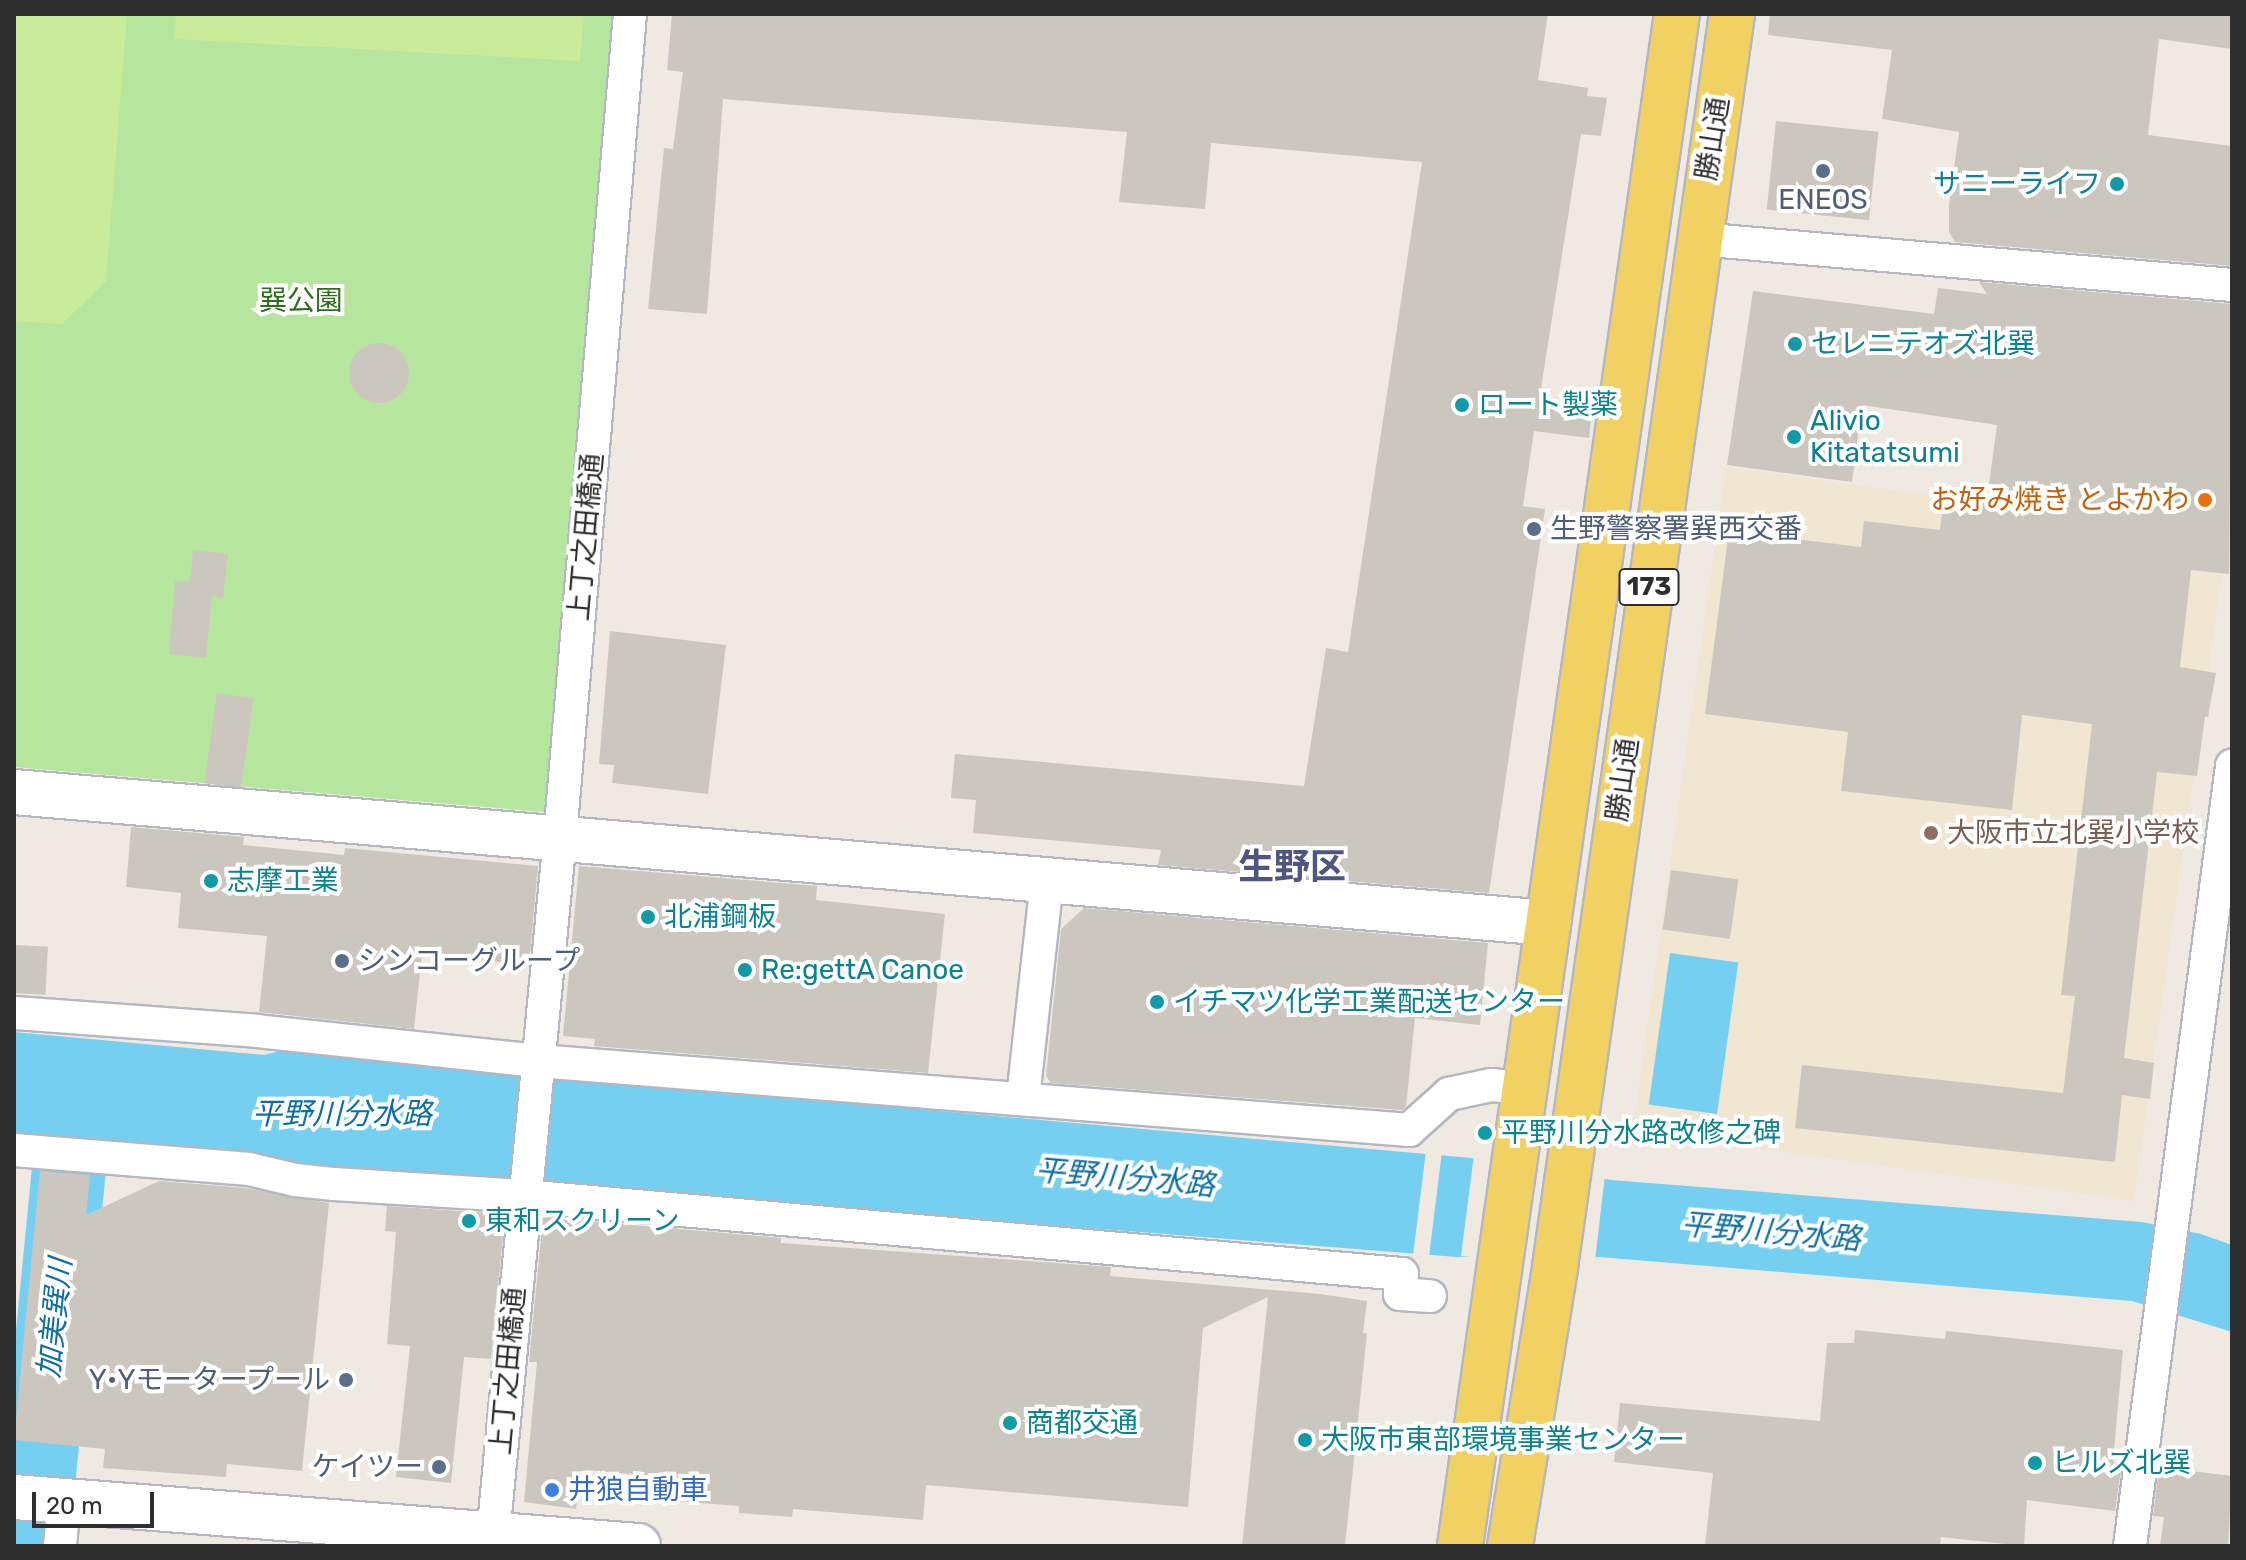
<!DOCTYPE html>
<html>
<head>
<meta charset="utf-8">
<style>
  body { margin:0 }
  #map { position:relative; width:2246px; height:1560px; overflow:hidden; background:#efe9e1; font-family:Rubik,"Noto Sans JP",sans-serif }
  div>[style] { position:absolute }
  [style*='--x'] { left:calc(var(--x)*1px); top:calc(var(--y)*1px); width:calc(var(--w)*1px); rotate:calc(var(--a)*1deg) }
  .education>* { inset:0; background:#f0e6d1; transform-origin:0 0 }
  .green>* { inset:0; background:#b6e59e }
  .pitch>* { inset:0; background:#c9ec9a }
  .water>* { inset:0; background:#75cff0; transform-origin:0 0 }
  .pier>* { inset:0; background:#efe9e1; transform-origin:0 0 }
  .river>* { height:74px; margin:-37px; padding:0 37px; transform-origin:37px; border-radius:37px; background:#75cff0 }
  .building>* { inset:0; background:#cbc7bf; transform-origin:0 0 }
  .round { border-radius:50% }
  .roads { filter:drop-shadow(2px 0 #b4b7c1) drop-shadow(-2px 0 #b4b7c1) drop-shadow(0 2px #b4b7c1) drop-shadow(0 -2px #b4b7c1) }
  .street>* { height:32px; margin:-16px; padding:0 16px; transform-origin:16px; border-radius:16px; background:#fff }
  .secondary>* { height:44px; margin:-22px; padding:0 22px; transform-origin:22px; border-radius:22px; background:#fff }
  .primary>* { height:44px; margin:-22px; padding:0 22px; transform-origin:22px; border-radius:22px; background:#f2d163 }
  .dots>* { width:22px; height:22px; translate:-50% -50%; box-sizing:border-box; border:4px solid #fff; border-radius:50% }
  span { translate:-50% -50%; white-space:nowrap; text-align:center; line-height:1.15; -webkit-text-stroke:8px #fff; paint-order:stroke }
  .shield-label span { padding:2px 6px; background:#fff; border:2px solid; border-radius:6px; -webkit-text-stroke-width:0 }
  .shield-label { font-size:26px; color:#2e2e2e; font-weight:700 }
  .street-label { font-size:28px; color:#2e2e2e }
  .culture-label { font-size:28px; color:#0d838f }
  .right { translate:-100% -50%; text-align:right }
  .left { translate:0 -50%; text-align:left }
  .service-label { font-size:28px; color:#4e5e75 }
  .park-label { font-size:28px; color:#2c6e1b }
  .food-label { font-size:28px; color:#c56008 }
  .education-label { font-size:28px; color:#785e54 }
  .shop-label { font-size:28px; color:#366cbe }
  .water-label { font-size:30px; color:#0d6fa3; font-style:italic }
  .district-label { font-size:36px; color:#4d5680; font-weight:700 }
  .frame { position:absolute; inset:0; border:16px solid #2e2e2e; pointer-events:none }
  .scale { position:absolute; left:32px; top:1492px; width:122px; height:36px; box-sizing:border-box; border:4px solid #2e2e2e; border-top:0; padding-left:10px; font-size:24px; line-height:28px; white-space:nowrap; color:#2e2e2e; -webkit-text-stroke:6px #fff; paint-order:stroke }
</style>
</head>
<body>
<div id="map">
  <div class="education">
    <div style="left:1726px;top:467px;width:506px;height:670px;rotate:8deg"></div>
  </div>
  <div class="green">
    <div style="clip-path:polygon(14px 14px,613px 14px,544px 812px,14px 767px)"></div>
  </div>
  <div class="pitch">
    <div style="clip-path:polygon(14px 14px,127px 14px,106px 281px,62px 324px,14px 321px)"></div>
    <div style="clip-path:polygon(176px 14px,584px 14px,580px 61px,174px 39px)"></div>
  </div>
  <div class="water">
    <div style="left:1670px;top:953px;width:69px;height:153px;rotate:8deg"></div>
    <div style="clip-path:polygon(14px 1032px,264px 1055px,303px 1045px,365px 1051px,428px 1066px,1472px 1158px,1611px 1180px,2142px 1222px,2201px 1234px,2232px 1245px,2232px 1332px,2132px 1301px,1599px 1257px,1457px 1257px,14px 1143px)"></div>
  </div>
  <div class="pier">
    <div style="left:1426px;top:1150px;width:16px;height:108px;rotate:7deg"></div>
    <div style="clip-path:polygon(1474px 1155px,1605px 1175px,1595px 1261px,1505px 1261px,1461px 1256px)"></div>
  </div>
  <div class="river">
    <div style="--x:32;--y:1546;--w:458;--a:-84.4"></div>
  </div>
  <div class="building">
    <div style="clip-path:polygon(672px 14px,1548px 14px,1538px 80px,1588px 88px,1587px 96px,1607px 98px,1601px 136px,1581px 134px,1539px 401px,1592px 407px,1589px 438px,1534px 431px,1523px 506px,1545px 509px,1489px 893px,1158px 865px,1161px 850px,973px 833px,976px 800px,951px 798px,955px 754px,1304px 786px,1326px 648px,1348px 652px,1422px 162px,1211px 143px,1205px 209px,1119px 202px,1127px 132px,723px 99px,707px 314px,648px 309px,664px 148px,673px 149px,683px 72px,667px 70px)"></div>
    <div style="clip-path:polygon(1770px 14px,2232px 14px,2232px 49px,2159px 39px,2148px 135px,2232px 146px,2232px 266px,1955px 242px,1949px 232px,1949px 205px,1959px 132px,1882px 119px,1892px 50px,1768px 35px)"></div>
    <div style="left:1776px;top:121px;width:103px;height:89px;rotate:6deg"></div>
    <div style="clip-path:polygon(1979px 282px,2232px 304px,2229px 574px,2191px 570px,2180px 667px,2216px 673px,2208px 717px,2205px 717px,2197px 776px,2157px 772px,2124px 1058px,2154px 1063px,2150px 1099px,2122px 1095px,2115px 1162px,1795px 1128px,1802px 1065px,2063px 1093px,2075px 996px,2061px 995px,2092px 724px,2022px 715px,2012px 810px,1841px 791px,1848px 732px,1705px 714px,1729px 531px,1861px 547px,1864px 521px,1940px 530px,1945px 487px,1988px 492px,1997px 425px,1862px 405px,1852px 482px,1727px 465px,1753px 291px,1934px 314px,1938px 288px,1987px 294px)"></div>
    <div class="round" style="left:349px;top:343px;width:60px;height:60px"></div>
    <div style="clip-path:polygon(193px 550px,228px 554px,223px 598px,212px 596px,206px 658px,169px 654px,175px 581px,190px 582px)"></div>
    <div style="clip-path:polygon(610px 631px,726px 645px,708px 794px,612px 783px,614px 765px,599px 764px)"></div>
    <div style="left:217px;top:693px;width:37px;height:91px;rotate:8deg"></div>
    <div style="clip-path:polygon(131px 827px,244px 837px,243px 845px,344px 855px,345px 848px,538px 866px,529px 965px,422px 954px,414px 1029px,259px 1012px,267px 936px,178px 928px,181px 893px,126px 887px)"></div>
    <div style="clip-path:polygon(579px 866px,817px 886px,816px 900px,945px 914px,928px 1073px,594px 1046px,595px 1039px,563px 1036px)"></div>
    <div style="left:1671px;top:870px;width:68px;height:60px;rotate:8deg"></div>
    <div style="clip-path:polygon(1084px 908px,1488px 943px,1480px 1025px,1415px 1018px,1406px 1107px,1402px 1110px,1051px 1083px,1046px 1076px,1061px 929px)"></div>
    <div style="left:14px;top:945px;width:34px;height:48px;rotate:3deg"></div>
    <div style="clip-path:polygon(40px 1171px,90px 1175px,86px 1215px,159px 1181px,246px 1188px,329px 1203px,302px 1471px,227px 1464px,226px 1477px,103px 1468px,105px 1449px,14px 1440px)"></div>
    <div style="clip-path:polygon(387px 1206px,505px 1214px,491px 1359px,464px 1357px,451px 1483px,396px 1477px,410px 1346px,387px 1344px,396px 1232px,385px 1231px)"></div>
    <div style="clip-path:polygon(543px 1217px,781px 1238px,781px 1243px,1111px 1267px,1110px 1276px,1320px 1294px,1367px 1301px,1363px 1333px,1367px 1333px,1345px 1546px,1242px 1546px,1268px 1297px,1203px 1328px,1188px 1507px,926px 1485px,923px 1520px,793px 1509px,792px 1517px,739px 1513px,739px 1506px,651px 1499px,653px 1476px,586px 1470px,581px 1472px,576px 1509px,524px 1502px,537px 1362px,529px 1362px)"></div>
    <div style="clip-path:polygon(1855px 1330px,1945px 1339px,1946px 1331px,2123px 1350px,2113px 1462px,2122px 1463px,2115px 1511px,2027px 1500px,2024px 1546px,1941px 1537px,1940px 1546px,1705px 1546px,1713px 1473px,1614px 1462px,1620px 1403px,1820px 1421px,1827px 1343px,1854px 1343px)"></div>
    <div style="clip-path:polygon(2159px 1467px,2232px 1476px,2228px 1546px,2160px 1546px,2164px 1517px,2153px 1516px)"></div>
  </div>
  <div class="roads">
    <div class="street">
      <div style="--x:1698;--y:239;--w:536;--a:4.92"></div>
      <div style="--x:14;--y:1013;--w:244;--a:4.2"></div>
      <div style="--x:257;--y:1031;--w:283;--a:6.1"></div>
      <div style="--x:538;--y:1061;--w:874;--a:4.53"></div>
      <div style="--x:1409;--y:1130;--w:54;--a:-42"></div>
      <div style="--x:1449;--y:1094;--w:43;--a:-12.1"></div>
      <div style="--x:1491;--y:1085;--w:36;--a:5"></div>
      <div style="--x:1023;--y:1098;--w:218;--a:-83.7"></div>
      <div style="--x:14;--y:1150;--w:236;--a:4.6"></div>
      <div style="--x:249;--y:1169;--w:47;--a:13.4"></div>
      <div style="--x:295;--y:1180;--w:39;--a:6"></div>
      <div style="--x:334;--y:1184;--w:190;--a:3.6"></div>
      <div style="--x:524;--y:1196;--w:881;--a:5.08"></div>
      <div style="--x:1402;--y:1274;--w:20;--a:96"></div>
      <div style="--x:1400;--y:1294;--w:30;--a:4"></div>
      <div style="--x:60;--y:1546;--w:45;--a:-84.9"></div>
      <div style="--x:492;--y:1546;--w:712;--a:-84.52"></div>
      <div style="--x:560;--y:837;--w:826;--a:-85.14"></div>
      <div style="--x:2130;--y:1546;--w:787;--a:-82.55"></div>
    </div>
    <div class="secondary">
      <div style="--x:14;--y:792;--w:1540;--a:4.88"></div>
      <div style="--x:14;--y:1497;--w:626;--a:4.49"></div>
    </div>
    <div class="primary">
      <div style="--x:1460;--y:1546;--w:1547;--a:-81.94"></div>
      <div style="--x:1510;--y:1546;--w:283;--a:-80.8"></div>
      <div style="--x:1555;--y:1267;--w:1265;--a:-81.96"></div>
    </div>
  </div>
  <div class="dots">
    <div style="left:1823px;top:171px;background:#5c6f8a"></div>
    <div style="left:2117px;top:184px;background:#0f9aa8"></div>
    <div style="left:1795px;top:344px;background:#0f9aa8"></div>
    <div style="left:1462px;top:405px;background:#0f9aa8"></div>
    <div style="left:1794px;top:437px;background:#0f9aa8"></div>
    <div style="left:2205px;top:500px;background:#e8710a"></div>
    <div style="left:1534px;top:529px;background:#5c6f8a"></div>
    <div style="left:1931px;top:833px;background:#8d6e63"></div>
    <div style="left:211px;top:881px;background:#0f9aa8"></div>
    <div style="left:648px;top:917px;background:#0f9aa8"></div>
    <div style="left:342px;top:961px;background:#5c6f8a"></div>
    <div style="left:745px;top:970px;background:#0f9aa8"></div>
    <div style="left:1157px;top:1002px;background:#0f9aa8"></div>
    <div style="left:1485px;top:1133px;background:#0f9aa8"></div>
    <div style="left:469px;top:1221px;background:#0f9aa8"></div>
    <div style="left:346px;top:1380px;background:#5c6f8a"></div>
    <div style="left:1010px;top:1423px;background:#0f9aa8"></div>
    <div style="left:1305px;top:1440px;background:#0f9aa8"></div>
    <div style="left:2035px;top:1463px;background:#0f9aa8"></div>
    <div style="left:439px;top:1467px;background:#5c6f8a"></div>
    <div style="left:552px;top:1490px;background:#3f7fe0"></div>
  </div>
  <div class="shield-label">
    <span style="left:1649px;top:587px">173</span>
  </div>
  <div class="street-label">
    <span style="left:1713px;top:139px;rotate:-81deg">勝山通</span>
    <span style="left:586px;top:537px;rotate:-85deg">上丁之田橋通</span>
    <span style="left:1623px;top:780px;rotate:-82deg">勝山通</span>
    <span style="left:508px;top:1371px;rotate:-85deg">上丁之田橋通</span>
  </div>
  <div class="culture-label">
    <span class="right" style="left:2101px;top:184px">サニーライフ</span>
    <span class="left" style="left:1811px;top:344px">セレニテオズ北巽</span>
    <span class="left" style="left:1478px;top:405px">ロート製薬</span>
    <span class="left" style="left:1810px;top:437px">Alivio<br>Kitatatsumi</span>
    <span class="left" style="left:227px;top:881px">志摩工業</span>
    <span class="left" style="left:664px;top:917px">北浦鋼板</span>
    <span class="left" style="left:761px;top:970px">Re:gettA Canoe</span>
    <span class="left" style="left:1173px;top:1002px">イチマツ化学工業配送センター</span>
    <span class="left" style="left:1501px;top:1133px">平野川分水路改修之碑</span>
    <span class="left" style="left:485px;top:1221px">東和スクリーン</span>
    <span class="left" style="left:1026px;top:1423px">商都交通</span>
    <span class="left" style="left:1321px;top:1440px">大阪市東部環境事業センター</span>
    <span class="left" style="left:2051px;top:1463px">ヒルズ北巽</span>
  </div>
  <div class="service-label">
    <span style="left:1823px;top:200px">ENEOS</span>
    <span class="left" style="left:1550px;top:529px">生野警察署巽西交番</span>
    <span class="left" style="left:358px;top:961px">シンコーグループ</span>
    <span class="right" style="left:330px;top:1380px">Y•Yモータープール</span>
    <span class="right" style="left:423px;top:1467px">ケイツー</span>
  </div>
  <div class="park-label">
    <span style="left:301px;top:301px">巽公園</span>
  </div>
  <div class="food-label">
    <span class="right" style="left:2189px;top:500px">お好み焼き とよかわ</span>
  </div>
  <div class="education-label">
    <span class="left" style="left:1947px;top:833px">大阪市立北巽小学校</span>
  </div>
  <div class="shop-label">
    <span class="left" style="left:568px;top:1490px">井狼自動車</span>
  </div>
  <div class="water-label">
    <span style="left:342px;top:1114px">平野川分水路</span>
    <span style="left:1125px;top:1178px;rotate:5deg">平野川分水路</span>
    <span style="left:1771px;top:1232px;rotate:5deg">平野川分水路</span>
    <span style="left:55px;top:1318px;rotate:-84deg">加美巽川</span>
  </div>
  <div class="district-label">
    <span style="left:1292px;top:867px">生野区</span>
  </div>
  <div class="frame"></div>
  <div class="scale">20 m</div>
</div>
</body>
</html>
